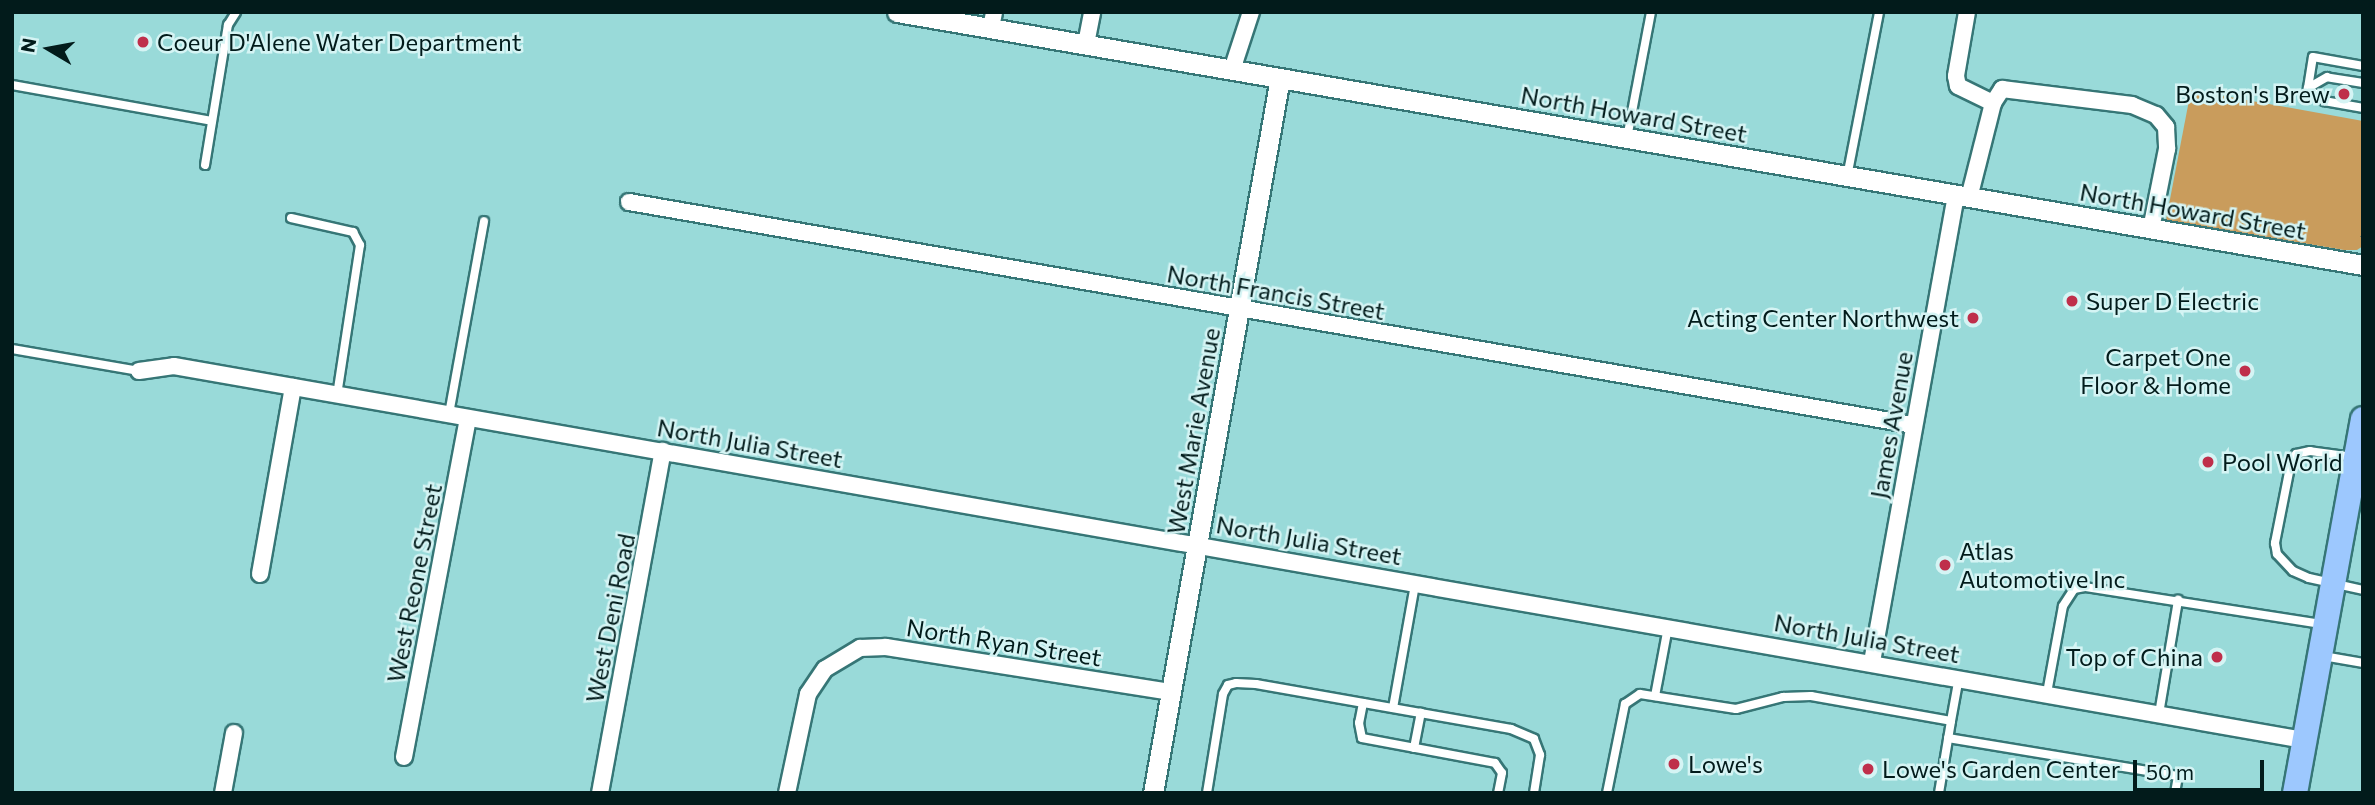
<!DOCTYPE html>
<html>
<head>
<meta charset="utf-8">
<style>
  body { margin:0 }
  #map { position:relative; width:2375px; height:805px; overflow:hidden; background:#99dad9; font-family:Commissioner,sans-serif }
  div>[style] { position:absolute }
  [style*='--x'] { left:calc(var(--x)*1px); top:calc(var(--y)*1px); width:calc(var(--w)*1px); rotate:calc(var(--a)*1deg) }
  .green>* { inset:0; background:#c99c5c }
  .path>* { height:3.5px; margin-top:-1.75px; transform-origin:0; background:repeating-linear-gradient(90deg,#477271 0 2px,transparent 0 7px) }
  .roads { filter:drop-shadow(2px 0 #367676) drop-shadow(-2px 0 #367676) drop-shadow(0 2px #367676) drop-shadow(0 -2px #367676) }
  .service>* { height:8px; margin:-4px; padding:0 4px; transform-origin:4px; border-radius:4px; background:#fff }
  .minor>* { height:16px; margin:-8px; padding:0 8px; transform-origin:8px; border-radius:8px; background:#fff }
  .tertiary>* { height:19px; margin:-9.5px; padding:0 9.5px; transform-origin:9.5px; border-radius:9.5px; background:#fff }
  .primary>* { height:24px; margin:-12px; padding:0 12px; transform-origin:12px; border-radius:12px; background:#9dc8fe }
  .dots>* { width:19px; height:19px; translate:-50% -50%; box-sizing:border-box; border:4px solid #d5f4f4; border-radius:50% }
  span { translate:-50% -50%; white-space:nowrap; text-align:center; line-height:1.15; -webkit-text-stroke:5px #d5f4f4; paint-order:stroke }
  .poi-label { font-size:24px; color:#021b1b }
  .left { translate:0 -50%; text-align:left }
  .right { translate:-100% -50%; text-align:right }
  .street-label { font-size:24px; color:#021b1b }
  .frame { position:absolute; inset:0; border:14px solid #021b1b; pointer-events:none }
  .north { position:absolute; left:14px; top:14px; width:70px; height:70px; -webkit-text-stroke:5px #d5f4f4; paint-order:stroke; rotate:280deg; font-size:19px; font-weight:700; line-height:28px; text-align:center; color:#021b1b }
  .north::after { content:''; display:block; margin:auto; width:24px; height:32px; background:#021b1b; clip-path:polygon(50% 0,100% 100%,50% 72%,0 100%) }
  .scale { position:absolute; left:2133px; top:760px; width:131px; height:32px; box-sizing:border-box; border:4px solid #021b1b; border-top:0; padding-left:9px; font-size:21px; line-height:24px; white-space:nowrap; color:#021b1b; -webkit-text-stroke:5px #d5f4f4; paint-order:stroke }
</style>
</head>
<body>
<div id="map">
  <div class="green">
    <div style="clip-path:polygon(2191px 90px,2363px 121px,2363px 246px,2357px 250px,2344px 250px,2166px 220px)"></div>
  </div>
  <div class="path">
    <div style="--x:2361;--y:238;--w:2;--a:-27"></div>
  </div>
  <div class="roads">
    <div class="service">
      <div style="--x:2363;--y:83;--w:36;--a:-171"></div>
      <div style="--x:2327;--y:77;--w:22;--a:150"></div>
      <div style="--x:2308;--y:88;--w:21;--a:39"></div>
      <div style="--x:2324;--y:101;--w:40;--a:10"></div>
      <div style="--x:12;--y:85;--w:203;--a:10.2"></div>
      <div style="--x:2308;--y:88;--w:31;--a:-81"></div>
      <div style="--x:2313;--y:57;--w:51;--a:10.2"></div>
      <div style="--x:1627;--y:138;--w:128;--a:-79.2"></div>
      <div style="--x:205;--y:165;--w:142;--a:-80.7"></div>
      <div style="--x:228;--y:25;--w:15;--a:-58"></div>
      <div style="--x:1847;--y:177;--w:168;--a:-79"></div>
      <div style="--x:291;--y:218;--w:64;--a:12.7"></div>
      <div style="--x:353;--y:232;--w:15;--a:62"></div>
      <div style="--x:360;--y:245;--w:152;--a:98.7"></div>
      <div style="--x:12;--y:349;--w:129;--a:9.8"></div>
      <div style="--x:449;--y:414;--w:196;--a:-79.7"></div>
      <div style="--x:2353;--y:457;--w:43;--a:-172.1"></div>
      <div style="--x:2310;--y:451;--w:14;--a:168"></div>
      <div style="--x:2296;--y:454;--w:9;--a:122"></div>
      <div style="--x:2291;--y:462;--w:83;--a:101.2"></div>
      <div style="--x:2275;--y:543;--w:11;--a:80"></div>
      <div style="--x:2277;--y:554;--w:23;--a:47"></div>
      <div style="--x:2293;--y:571;--w:17;--a:24"></div>
      <div style="--x:2309;--y:578;--w:55;--a:12.5"></div>
      <div style="--x:2323;--y:656;--w:41;--a:9.9"></div>
      <div style="--x:2047;--y:693;--w:88;--a:-79.6"></div>
      <div style="--x:2063;--y:606;--w:20;--a:-57"></div>
      <div style="--x:2074;--y:589;--w:11;--a:-10"></div>
      <div style="--x:2085;--y:587;--w:240;--a:8.9"></div>
      <div style="--x:1655;--y:696;--w:70;--a:-79.3"></div>
      <div style="--x:1363;--y:703;--w:20;--a:101"></div>
      <div style="--x:1359;--y:723;--w:15;--a:79"></div>
      <div style="--x:1362;--y:738;--w:135;--a:10.6"></div>
      <div style="--x:1495;--y:763;--w:12;--a:55"></div>
      <div style="--x:1502;--y:773;--w:20;--a:101"></div>
      <div style="--x:1393;--y:708;--w:126;--a:-79.9"></div>
      <div style="--x:2159;--y:714;--w:116;--a:-80.5"></div>
      <div style="--x:1948;--y:738;--w:233;--a:9.4"></div>
      <div style="--x:2178;--y:776;--w:17;--a:100"></div>
      <div style="--x:1414;--y:748;--w:36;--a:-79"></div>
      <div style="--x:1207;--y:793;--w:100;--a:-80.8"></div>
      <div style="--x:1223;--y:694;--w:10;--a:-61"></div>
      <div style="--x:1228;--y:685;--w:8;--a:-14"></div>
      <div style="--x:1236;--y:683;--w:20;--a:3"></div>
      <div style="--x:1256;--y:684;--w:259;--a:10"></div>
      <div style="--x:1511;--y:729;--w:25;--a:23"></div>
      <div style="--x:1534;--y:739;--w:17;--a:69"></div>
      <div style="--x:1540;--y:755;--w:38;--a:99"></div>
      <div style="--x:1607;--y:793;--w:91;--a:-78.6"></div>
      <div style="--x:1625;--y:704;--w:18;--a:-34"></div>
      <div style="--x:1640;--y:694;--w:97;--a:8.9"></div>
      <div style="--x:1736;--y:709;--w:49;--a:-14.3"></div>
      <div style="--x:1783;--y:697;--w:28;--a:-2"></div>
      <div style="--x:1811;--y:696;--w:142;--a:10.1"></div>
      <div style="--x:1951;--y:721;--w:45;--a:-79.7"></div>
      <div style="--x:1939;--y:793;--w:73;--a:-80.5"></div>
    </div>
    <div class="minor">
      <div style="--x:1967;--y:12;--w:65;--a:99.8"></div>
      <div style="--x:1956;--y:76;--w:10;--a:79"></div>
      <div style="--x:1958;--y:86;--w:39;--a:26"></div>
      <div style="--x:991;--y:28;--w:16;--a:-79"></div>
      <div style="--x:1086;--y:44;--w:33;--a:-79"></div>
      <div style="--x:1232;--y:70;--w:61;--a:-71.9"></div>
      <div style="--x:1969;--y:198;--w:98;--a:-75.8"></div>
      <div style="--x:1993;--y:103;--w:17;--a:-57"></div>
      <div style="--x:2002;--y:89;--w:131;--a:7"></div>
      <div style="--x:2132;--y:105;--w:26;--a:23"></div>
      <div style="--x:2156;--y:115;--w:16;--a:50"></div>
      <div style="--x:2166;--y:127;--w:22;--a:87"></div>
      <div style="--x:2167;--y:149;--w:82;--a:101.3"></div>
      <div style="--x:629;--y:202;--w:1304;--a:9.85"></div>
      <div style="--x:139;--y:371;--w:35;--a:-8"></div>
      <div style="--x:174;--y:366;--w:2163;--a:9.96"></div>
      <div style="--x:260;--y:574;--w:190;--a:-80"></div>
      <div style="--x:1872;--y:662;--w:474;--a:-79.8"></div>
      <div style="--x:404;--y:757;--w:345;--a:-79.3"></div>
      <div style="--x:223;--y:793;--w:61;--a:-79.6"></div>
      <div style="--x:600;--y:793;--w:348;--a:-79.6"></div>
      <div style="--x:787;--y:793;--w:101;--a:-78"></div>
      <div style="--x:808;--y:694;--w:30;--a:-56"></div>
      <div style="--x:825;--y:669;--w:41;--a:-31"></div>
      <div style="--x:860;--y:648;--w:26;--a:-2"></div>
      <div style="--x:886;--y:647;--w:289;--a:9"></div>
    </div>
    <div class="tertiary">
      <div style="--x:897;--y:12;--w:1488;--a:9.79"></div>
      <div style="--x:1153;--y:793;--w:726;--a:-79.93"></div>
    </div>
    <div class="primary">
      <div style="--x:2295;--y:793;--w:380;--a:-79.7"></div>
    </div>
  </div>
  <div class="dots">
    <div style="left:143px;top:42px;background:#bf2f4b"></div>
    <div style="left:2344px;top:94px;background:#bf2f4b"></div>
    <div style="left:2072px;top:301px;background:#bf2f4b"></div>
    <div style="left:1973px;top:318px;background:#bf2f4b"></div>
    <div style="left:2245px;top:371px;background:#bf2f4b"></div>
    <div style="left:2208px;top:462px;background:#bf2f4b"></div>
    <div style="left:1945px;top:565px;background:#bf2f4b"></div>
    <div style="left:2217px;top:657px;background:#bf2f4b"></div>
    <div style="left:1674px;top:764px;background:#bf2f4b"></div>
    <div style="left:1868px;top:769px;background:#bf2f4b"></div>
  </div>
  <div class="poi-label">
    <span class="left" style="left:157px;top:42px">Coeur D'Alene Water Department</span>
    <span class="right" style="left:2330px;top:94px">Boston's Brew</span>
    <span class="left" style="left:2086px;top:301px">Super D Electric</span>
    <span class="right" style="left:1959px;top:318px">Acting Center Northwest</span>
    <span class="right" style="left:2231px;top:371px">Carpet One<br>Floor &amp; Home</span>
    <span class="left" style="left:2222px;top:462px">Pool World</span>
    <span class="left" style="left:1959px;top:565px">Atlas<br>Automotive Inc</span>
    <span class="right" style="left:2203px;top:657px">Top of China</span>
    <span class="left" style="left:1688px;top:764px">Lowe's</span>
    <span class="left" style="left:1882px;top:769px">Lowe's Garden Center</span>
  </div>
  <div class="street-label">
    <span style="left:1634px;top:114px;rotate:10deg">North Howard Street</span>
    <span style="left:2193px;top:211px;rotate:10deg">North Howard Street</span>
    <span style="left:1276px;top:292px;rotate:10deg">North Francis Street</span>
    <span style="left:1891px;top:425px;rotate:-80deg">James Avenue</span>
    <span style="left:1193px;top:431px;rotate:-80deg">West Marie Avenue</span>
    <span style="left:750px;top:443px;rotate:10deg">North Julia Street</span>
    <span style="left:1309px;top:540px;rotate:10deg">North Julia Street</span>
    <span style="left:414px;top:583px;rotate:-79deg">West Reone Street</span>
    <span style="left:610px;top:618px;rotate:-79deg">West Deni Road</span>
    <span style="left:1867px;top:638px;rotate:10deg">North Julia Street</span>
    <span style="left:1004px;top:642px;rotate:9deg">North Ryan Street</span>
  </div>
  <div class="frame"></div>
  <div class="north">N</div>
  <div class="scale">50 m</div>
</div>
</body>
</html>
